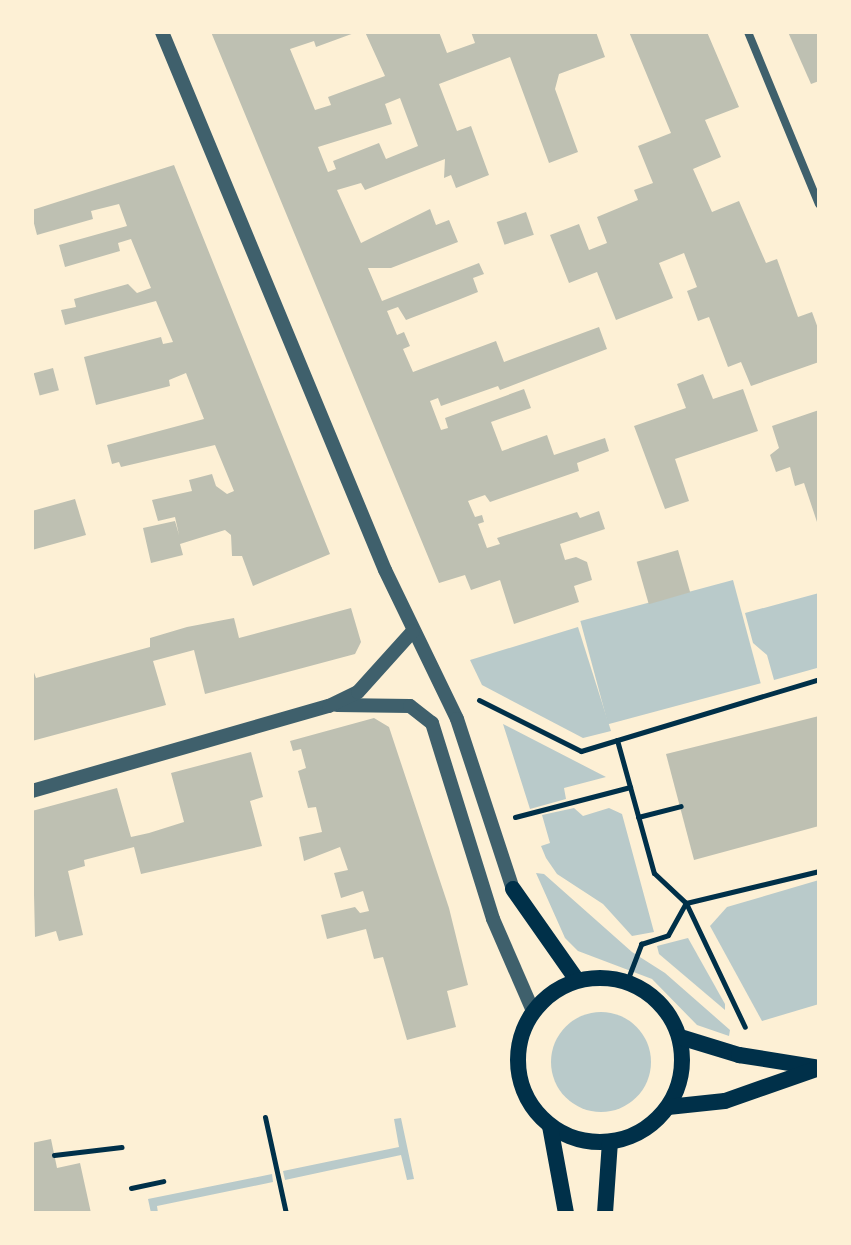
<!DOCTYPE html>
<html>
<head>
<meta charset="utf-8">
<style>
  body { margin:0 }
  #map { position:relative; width:851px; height:1245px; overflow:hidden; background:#fdf0d5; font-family:Literata,serif }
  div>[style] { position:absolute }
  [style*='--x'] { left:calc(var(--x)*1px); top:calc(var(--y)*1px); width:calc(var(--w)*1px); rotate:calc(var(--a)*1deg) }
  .green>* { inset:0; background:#b9caca; transform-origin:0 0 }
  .round { border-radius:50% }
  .building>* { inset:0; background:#bec0b2; transform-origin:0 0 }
  .path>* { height:5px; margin:-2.5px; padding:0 2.5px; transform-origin:2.5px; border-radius:2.5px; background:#003049 }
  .minor>* { height:8px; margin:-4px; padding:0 4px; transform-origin:4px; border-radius:4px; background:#3f606c }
  .tertiary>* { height:14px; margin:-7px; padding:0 7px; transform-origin:7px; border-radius:7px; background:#3f606c }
  .secondary>* { height:16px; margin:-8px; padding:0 8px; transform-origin:8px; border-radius:8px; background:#003049 }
  .secondary>.ring { margin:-8px; padding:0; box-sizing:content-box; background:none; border:16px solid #003049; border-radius:50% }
  span { translate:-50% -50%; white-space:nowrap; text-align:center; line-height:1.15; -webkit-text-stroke:8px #fdf0d5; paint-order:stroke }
  .frame { position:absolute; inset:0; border:34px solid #fdf0d5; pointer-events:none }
</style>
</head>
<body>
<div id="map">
  <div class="green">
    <div style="left:733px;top:580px;width:107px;height:158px;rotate:75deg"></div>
    <div style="clip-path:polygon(819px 593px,817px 668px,774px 680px,767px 655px,753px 643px,745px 613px)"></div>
    <div style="clip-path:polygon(578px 627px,611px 731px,583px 738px,482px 685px,470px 660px)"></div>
    <div style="clip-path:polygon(503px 724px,606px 777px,564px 788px,566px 799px,530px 809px)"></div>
    <div style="clip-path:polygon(574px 808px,583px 816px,609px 808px,622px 814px,654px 932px,632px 936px,603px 904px,557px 874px,546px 858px,541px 846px,550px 843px,542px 815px)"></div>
    <div style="clip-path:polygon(536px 873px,544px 874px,632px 952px,665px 973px,730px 1030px,729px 1036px,697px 1025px,652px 979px,578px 951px,565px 938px)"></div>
    <div style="clip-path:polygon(819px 880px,819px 1004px,762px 1021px,710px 926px,727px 907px)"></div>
    <div style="clip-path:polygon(688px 938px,725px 1004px,725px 1010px,659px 954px,657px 946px)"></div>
    <div class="round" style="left:551px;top:1012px;width:100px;height:100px"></div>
    <div style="clip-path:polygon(401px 1118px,414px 1179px,407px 1180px,401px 1155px,285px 1180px,283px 1171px,399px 1147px,394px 1119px)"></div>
    <div style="clip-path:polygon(272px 1174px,273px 1182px,157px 1206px,158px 1213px,151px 1213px,148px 1199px)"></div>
  </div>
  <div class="building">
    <div style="clip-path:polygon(evenodd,211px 32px,357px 32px,316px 47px,314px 41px,290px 49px,315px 110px,331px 105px,328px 97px,385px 76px,365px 32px,439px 32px,447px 53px,475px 43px,471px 32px,596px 32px,605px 57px,559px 74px,555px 89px,578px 152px,549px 163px,510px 57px,439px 84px,457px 131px,471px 126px,489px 175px,456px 188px,451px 175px,444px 178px,445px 159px,365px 190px,361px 183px,337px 190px,361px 243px,430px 209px,436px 225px,449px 220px,458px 242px,391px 268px,368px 268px,382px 301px,479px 263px,484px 274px,473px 278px,478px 292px,458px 300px,406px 320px,398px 307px,387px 311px,397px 335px,404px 332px,410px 346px,403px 349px,413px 372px,496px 341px,504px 362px,599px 327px,607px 349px,500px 390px,498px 386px,441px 406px,438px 398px,430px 401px,441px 430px,448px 428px,445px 418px,524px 389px,531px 408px,491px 422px,502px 451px,547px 435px,554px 455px,605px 438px,609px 451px,577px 463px,579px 471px,490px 502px,485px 495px,468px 501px,475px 517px,482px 515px,484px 522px,478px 524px,487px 548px,500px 544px,497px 538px,577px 512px,580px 518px,599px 511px,605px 529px,560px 544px,565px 560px,576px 557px,587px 562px,592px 580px,574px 586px,579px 602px,514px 624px,500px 580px,471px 590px,465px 575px,439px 583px,211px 32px,400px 98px,418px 146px,386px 159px,379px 143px,333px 161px,336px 169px,328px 172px,318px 147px,392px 124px,385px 104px,400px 98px)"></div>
    <div style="clip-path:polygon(629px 32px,707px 32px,739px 107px,705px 120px,721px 157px,693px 169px,712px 212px,739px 201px,766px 263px,777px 259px,798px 317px,812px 312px,819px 331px,819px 362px,751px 386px,741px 362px,728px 367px,709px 317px,698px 321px,687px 291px,697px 287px,684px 253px,659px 263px,673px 298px,616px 320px,597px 272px,569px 283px,550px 235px,579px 224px,589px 250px,607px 243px,597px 217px,638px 200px,634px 190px,653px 183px,638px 146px,671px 133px)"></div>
    <div style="clip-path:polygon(788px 32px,819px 32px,819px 81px,811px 84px)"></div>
    <div style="clip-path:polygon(174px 165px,330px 554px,253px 586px,242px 556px,232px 556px,231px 535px,225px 530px,180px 544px,183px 555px,151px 563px,143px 528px,175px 521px,179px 535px,175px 517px,158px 521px,152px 500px,192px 491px,189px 480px,212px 474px,216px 486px,227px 494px,234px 491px,215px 445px,121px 467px,119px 462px,112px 464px,107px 445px,204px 419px,186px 373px,169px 380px,170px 386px,96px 405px,84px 357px,161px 337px,163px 344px,173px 342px,156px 301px,65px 325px,61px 310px,76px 307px,74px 299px,128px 284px,137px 293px,151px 288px,131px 239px,118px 243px,120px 251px,65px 267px,59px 245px,127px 226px,119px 204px,91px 211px,93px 219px,37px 235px,32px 216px,32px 210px)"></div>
    <div style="left:526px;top:212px;width:24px;height:31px;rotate:71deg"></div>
    <div style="left:53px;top:368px;width:23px;height:20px;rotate:75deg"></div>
    <div style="clip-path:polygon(703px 374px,713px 399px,743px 389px,758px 431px,675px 459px,689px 501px,665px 509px,634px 426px,686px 408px,677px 384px)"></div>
    <div style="clip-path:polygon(819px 410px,819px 525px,818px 525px,804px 483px,795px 486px,790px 467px,776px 472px,770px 455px,779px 448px,772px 426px)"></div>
    <div style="clip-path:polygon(75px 499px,86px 535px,32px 550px,32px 511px)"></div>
    <div style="left:678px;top:550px;width:44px;height:43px;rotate:74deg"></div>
    <div style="clip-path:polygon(351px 608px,361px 642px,355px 654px,205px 694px,194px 650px,153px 661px,166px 705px,32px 741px,32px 667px,36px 678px,150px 647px,150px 638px,187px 627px,234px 618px,239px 638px)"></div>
    <div style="clip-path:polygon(819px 716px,819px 826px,694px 860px,666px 754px)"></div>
    <div style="clip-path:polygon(374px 718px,389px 727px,449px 908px,468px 985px,447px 991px,456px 1027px,407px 1040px,383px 957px,374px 959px,366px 929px,327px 939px,321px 915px,355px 907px,360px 913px,369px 911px,363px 891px,341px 898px,334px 873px,348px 870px,340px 847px,304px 861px,299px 837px,322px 832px,316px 807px,308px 808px,298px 771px,306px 768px,301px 749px,293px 751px,290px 741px)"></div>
    <div style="clip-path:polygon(251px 752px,263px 797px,250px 801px,262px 846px,141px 874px,134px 847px,84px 860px,85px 866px,68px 871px,83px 935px,59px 941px,56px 931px,35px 937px,32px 811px,117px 788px,131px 837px,149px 833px,184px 822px,171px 773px)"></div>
    <div style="clip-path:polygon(51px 1139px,57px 1168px,80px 1163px,91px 1213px,32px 1213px,32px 1143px)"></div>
  </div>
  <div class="path">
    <div style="--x:479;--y:700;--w:114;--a:26.6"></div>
    <div style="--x:581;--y:751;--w:249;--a:-16.8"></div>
    <div style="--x:617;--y:740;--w:138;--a:74.5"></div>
    <div style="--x:654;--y:873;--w:44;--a:43.2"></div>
    <div style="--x:686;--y:903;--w:137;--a:-13.5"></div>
    <div style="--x:515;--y:817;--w:119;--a:-14.6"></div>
    <div style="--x:638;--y:817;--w:44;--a:-14.3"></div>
    <div style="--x:627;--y:981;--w:40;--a:-69"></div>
    <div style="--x:641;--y:944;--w:28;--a:-18"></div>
    <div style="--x:668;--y:935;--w:37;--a:-61"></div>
    <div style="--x:686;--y:903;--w:137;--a:64.6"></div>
    <div style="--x:265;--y:1117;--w:98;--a:77.7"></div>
    <div style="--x:54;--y:1155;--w:68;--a:-6.7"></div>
    <div style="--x:131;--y:1188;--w:33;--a:-12"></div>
  </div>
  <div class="minor">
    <div style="--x:748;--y:32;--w:186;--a:67.6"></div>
  </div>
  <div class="tertiary">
    <div style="--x:162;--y:32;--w:582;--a:67.49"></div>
    <div style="--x:385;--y:570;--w:165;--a:64.2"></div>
    <div style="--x:457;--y:719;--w:179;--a:71.8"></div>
    <div style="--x:337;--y:705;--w:73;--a:0.8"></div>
    <div style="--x:410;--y:706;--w:28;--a:38"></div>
    <div style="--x:432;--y:723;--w:205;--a:72.7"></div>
    <div style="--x:493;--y:919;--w:100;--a:66.5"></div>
    <div style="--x:32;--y:791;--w:309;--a:-16"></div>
    <div style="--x:329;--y:706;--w:32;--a:-26"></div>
    <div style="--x:358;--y:692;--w:82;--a:-48"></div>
  </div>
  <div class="secondary">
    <div style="--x:513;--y:889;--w:111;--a:54.9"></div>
    <div class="ring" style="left:518px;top:978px;width:148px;height:148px"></div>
    <div style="--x:680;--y:1037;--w:62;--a:17"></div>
    <div style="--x:739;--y:1055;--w:77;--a:9"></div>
    <div style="--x:668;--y:1107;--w:57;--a:-6"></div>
    <div style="--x:725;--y:1101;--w:100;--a:-19.3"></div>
    <div style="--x:550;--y:1126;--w:88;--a:79.6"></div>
    <div style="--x:605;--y:1213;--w:71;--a:-86"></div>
  </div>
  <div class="frame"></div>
</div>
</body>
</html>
